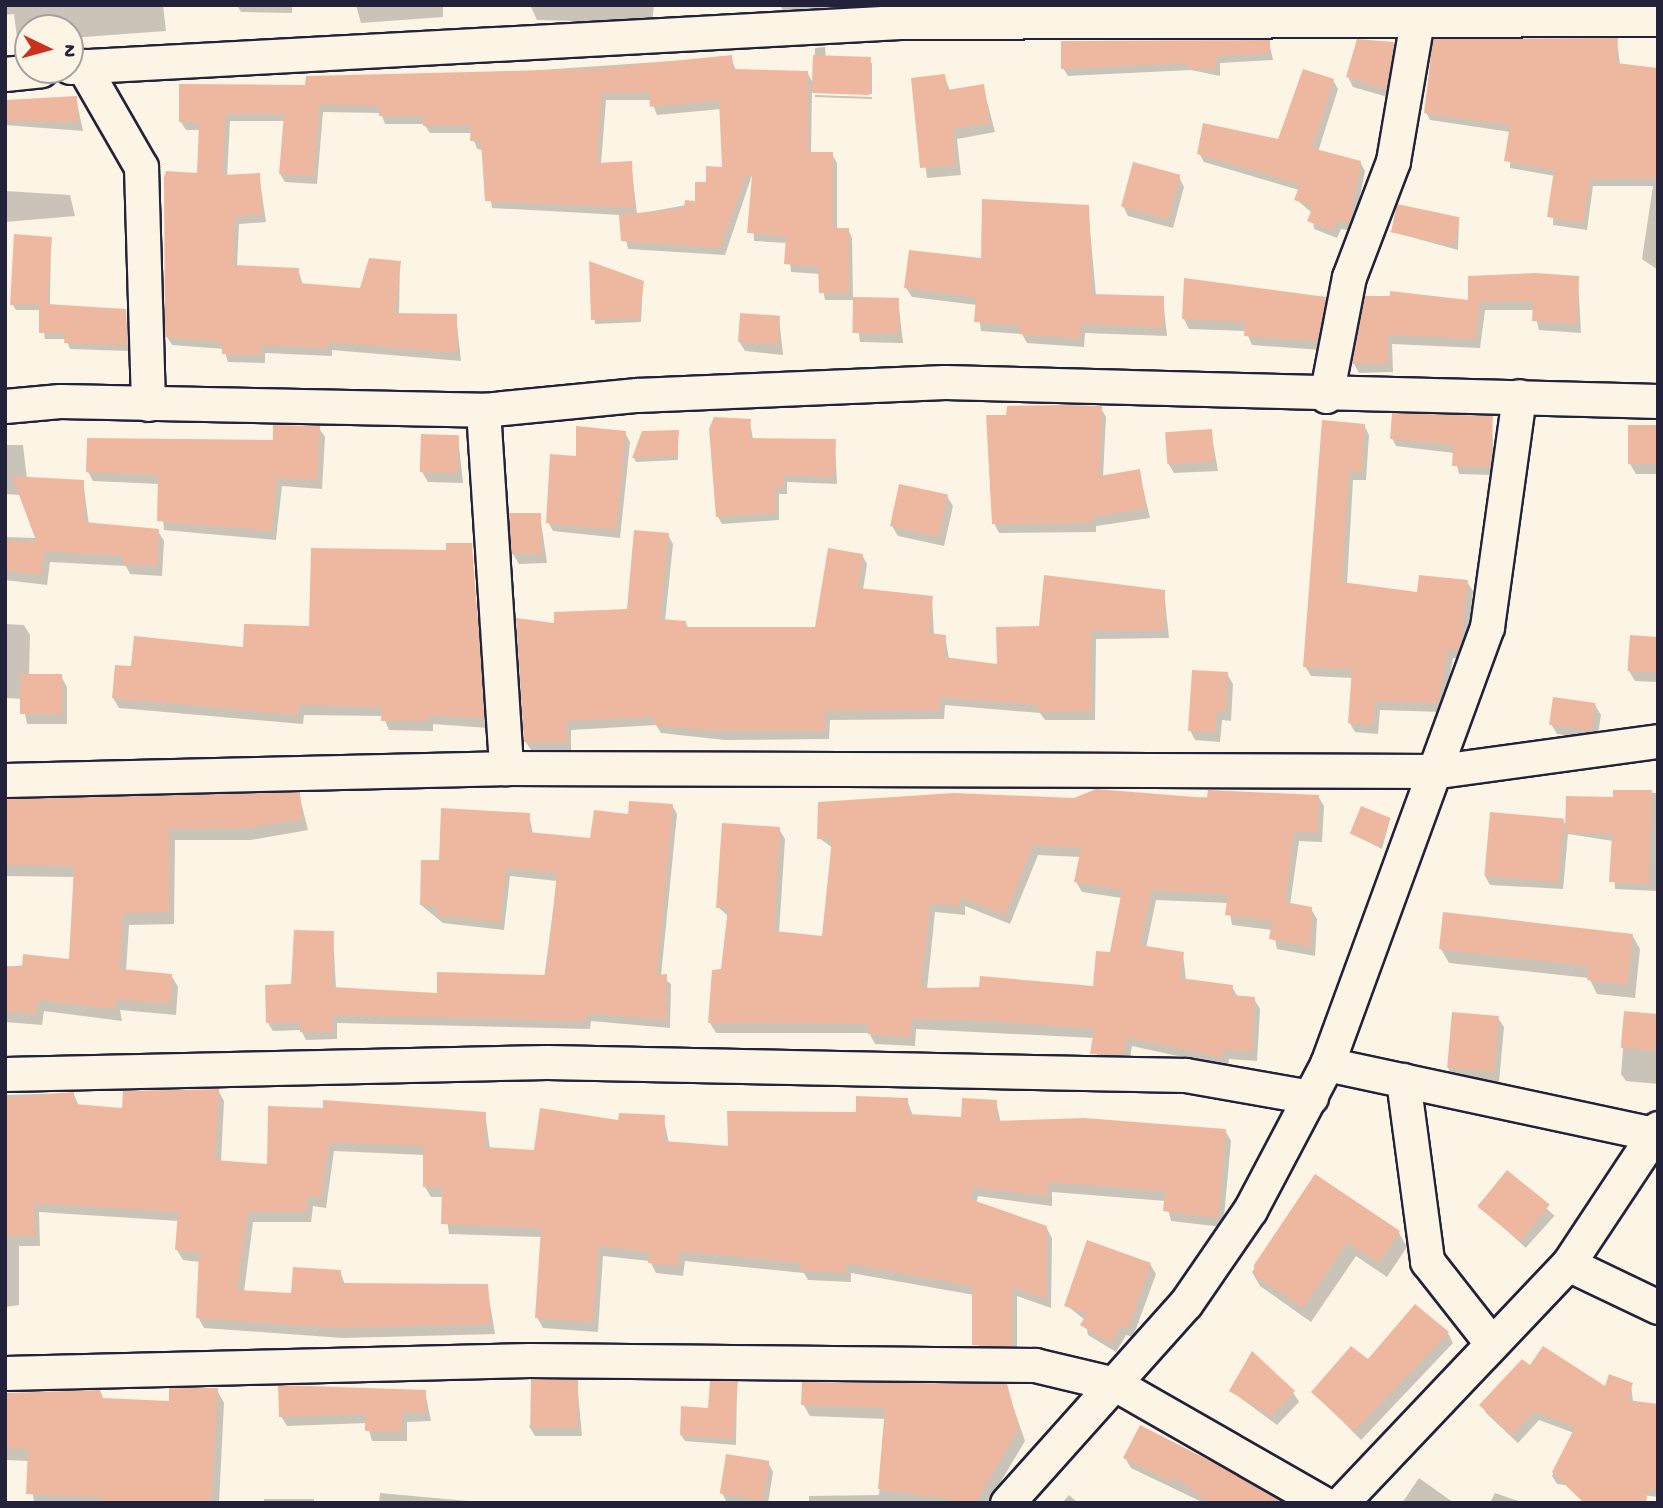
<!DOCTYPE html>
<html>
<head>
<meta charset="utf-8">
<style>
  body { margin:0 }
  #map { position:relative; width:1663px; height:1508px; overflow:hidden; background:#fcf5e5; font-family:"Gochi Hand",sans-serif }
  div>[style] { position:absolute }
  [style*='--x'] { left:calc(var(--x)*1px); top:calc(var(--y)*1px); width:calc(var(--w)*1px); rotate:calc(var(--a)*1deg) }
  .shadow>* { inset:0; background:#0003; transform-origin:0 0 }
  .building>* { inset:0; background:#edb89f; transform-origin:0 0 }
  .roads { filter:drop-shadow(2px 0 #22223b) drop-shadow(-2px 0 #22223b) drop-shadow(0 2px #22223b) drop-shadow(0 -2px #22223b) }
  .street>* { height:33px; margin:-16.5px; padding:0 16.5px; transform-origin:16.5px; border-radius:16.5px; background:#fcf5e5 }
  span { translate:-50% -50%; white-space:nowrap; text-align:center; line-height:1.15; -webkit-text-stroke:5px #fcf5e5; paint-order:stroke }
  .frame { position:absolute; inset:0; border:7px solid #22223b; pointer-events:none }
  .north { position:absolute; left:14px; top:14px; width:70px; height:70px; box-sizing:border-box; background:#fcf5e5; border:2px solid #a5a1a1; border-radius:50%; rotate:95deg; font-size:19px; font-weight:700; line-height:28px; text-align:center; color:#22223b }
  .north::after { content:''; display:block; margin:auto; width:24px; height:32px; background:#c8321e; clip-path:polygon(50% 0,100% 100%,50% 72%,0 100%) }
</style>
</head>
<body>
<div id="map">
  <div class="shadow">
    <div style="clip-path:polygon(5px 5px,163px 5px,166px 31px,70px 38px,70px 28px,28px 28px,28px 61px,20px 61px,14px 14px,5px 15px)"></div>
    <div style="clip-path:polygon(237px 5px,292px 5px,292px 13px,241px 12px)"></div>
    <div style="clip-path:polygon(356px 5px,443px 5px,443px 17px,361px 23px)"></div>
    <div style="clip-path:polygon(530px 5px,654px 5px,652px 23px,537px 20px)"></div>
    <div style="clip-path:polygon(780px 5px,875px 5px,875px 12px,785px 14px)"></div>
    <div style="clip-path:polygon(1617px 40px,1620px 65px,1658px 70px,1658px 270px,1642px 259px,1653px 186px,1593px 186px,1587px 230px,1553px 225px,1555px 176px,1510px 168px,1511px 132px,1430px 120px,1426px 112px)"></div>
    <div style="clip-path:polygon(1269px 42px,1273px 60px,1220px 63px,1220px 76px,1191px 70px,1068px 76px,1063px 68px)"></div>
    <div style="clip-path:polygon(1393px 43px,1399px 53px,1391px 98px,1353px 87px,1348px 77px)"></div>
    <div style="clip-path:polygon(evenodd,825px 47px,826px 58px,872px 63px,872px 94px,812px 89px,811px 154px,832px 154px,837px 163px,837px 229px,848px 229px,852px 238px,853px 298px,898px 299px,903px 343px,860px 342px,855px 300px,825px 300px,820px 274px,791px 272px,788px 243px,754px 241px,752px 175px,725px 255px,628px 249px,621px 215px,492px 208px,483px 150px,477px 149px,472px 133px,430px 133px,424px 124px,385px 124px,381px 113px,323px 112px,317px 184px,285px 182px,280px 174px,285px 121px,230px 121px,227px 177px,259px 175px,266px 222px,239px 224px,237px 267px,298px 269px,303px 285px,361px 290px,400px 263px,399px 315px,456px 315px,461px 361px,332px 350px,332px 356px,265px 353px,265px 363px,228px 362px,224px 349px,172px 345px,167px 337px,198px 175px,201px 130px,186px 130px,181px 122px,307px 86px,731px 57px,736px 71px,807px 72px,814px 85px,815px 48px,825px 47px,606px 100px,651px 100px,657px 115px,721px 109px,724px 169px,697px 203px,637px 214px,631px 163px,601px 164px,606px 100px)"></div>
    <div style="clip-path:polygon(944px 75px,950px 91px,983px 86px,995px 132px,957px 139px,961px 175px,927px 178px,913px 79px)"></div>
    <div style="clip-path:polygon(1333px 80px,1338px 89px,1318px 152px,1360px 162px,1365px 171px,1353px 231px,1341px 229px,1337px 238px,1314px 229px,1312px 213px,1296px 199px,1299px 190px,1204px 162px,1199px 153px,1279px 141px)"></div>
    <div style="left:815px;top:95px;width:57px;height:2px;rotate:2deg"></div>
    <div style="clip-path:polygon(76px 98px,83px 131px,5px 125px,5px 102px)"></div>
    <div style="clip-path:polygon(1179px 177px,1184px 187px,1173px 228px,1128px 216px,1123px 206px)"></div>
    <div style="clip-path:polygon(5px 191px,70px 195px,75px 216px,5px 222px)"></div>
    <div style="clip-path:polygon(984px 200px,1088px 207px,1096px 296px,1163px 298px,1167px 336px,1085px 333px,1084px 347px,1027px 343px,1022px 334px,981px 331px,977px 305px,912px 297px,906px 288px,982px 260px)"></div>
    <div style="clip-path:polygon(1459px 218px,1458px 250px,1389px 231px)"></div>
    <div style="clip-path:polygon(51px 239px,50px 306px,125px 311px,130px 351px,70px 349px,66px 339px,45px 339px,41px 310px,16px 310px,12px 304px)"></div>
    <div style="clip-path:polygon(591px 263px,643px 283px,641px 322px,595px 324px)"></div>
    <div style="clip-path:polygon(1578px 278px,1581px 333px,1539px 330px,1534px 310px,1485px 310px,1480px 348px,1392px 344px,1393px 372px,1359px 373px,1354px 364px,1392px 298px,1470px 302px)"></div>
    <div style="clip-path:polygon(1325px 298px,1330px 308px,1322px 350px,1252px 345px,1246px 331px,1189px 329px,1184px 319px)"></div>
    <div style="clip-path:polygon(779px 317px,783px 355px,745px 351px,739px 341px)"></div>
    <div style="clip-path:polygon(1101px 408px,1106px 417px,1103px 477px,1139px 471px,1150px 518px,1096px 526px,1096px 532px,999px 533px,994px 523px)"></div>
    <div style="clip-path:polygon(1492px 418px,1494px 475px,1459px 474px,1454px 453px,1396px 446px,1392px 438px)"></div>
    <div style="clip-path:polygon(750px 421px,753px 440px,835px 441px,837px 484px,787px 482px,787px 494px,779px 494px,779px 520px,722px 524px,718px 517px)"></div>
    <div style="clip-path:polygon(1324px 422px,1364px 425px,1369px 435px,1366px 480px,1353px 480px,1347px 584px,1419px 593px,1467px 582px,1473px 591px,1466px 652px,1463px 659px,1453px 658px,1443px 712px,1380px 710px,1378px 734px,1355px 732px,1349px 722px,1353px 678px,1311px 676px,1305px 666px)"></div>
    <div style="clip-path:polygon(319px 428px,325px 437px,322px 489px,282px 486px,276px 540px,164px 530px,160px 484px,93px 481px,88px 472px,274px 442px)"></div>
    <div style="clip-path:polygon(1658px 428px,1658px 474px,1636px 474px,1630px 464px)"></div>
    <div style="clip-path:polygon(1211px 431px,1218px 471px,1174px 473px,1168px 463px)"></div>
    <div style="clip-path:polygon(678px 432px,678px 460px,636px 462px,634px 458px)"></div>
    <div style="clip-path:polygon(625px 433px,630px 442px,620px 538px,553px 531px,548px 522px)"></div>
    <div style="clip-path:polygon(458px 437px,463px 483px,428px 482px,422px 472px)"></div>
    <div style="clip-path:polygon(5px 445px,23px 445px,27px 479px,83px 481px,89px 525px,158px 531px,164px 541px,162px 576px,130px 574px,126px 566px,50px 562px,47px 585px,5px 580px,5px 537px,37px 538px,21px 495px,5px 494px)"></div>
    <div style="clip-path:polygon(947px 496px,953px 506px,944px 546px,898px 536px,892px 526px)"></div>
    <div style="clip-path:polygon(540px 515px,547px 563px,519px 564px,513px 554px)"></div>
    <div style="clip-path:polygon(668px 535px,673px 544px,665px 621px,685px 622px,689px 629px,817px 628px,862px 555px,867px 564px,863px 590px,932px 598px,934px 635px,945px 636px,949px 659px,999px 666px,1164px 591px,1169px 638px,1096px 639px,1095px 720px,1045px 720px,1040px 713px,945px 705px,944px 719px,830px 720px,829px 739px,725px 740px,661px 733px,656px 725px,571px 730px,571px 751px,531px 750px,525px 741px,556px 625px,629px 611px)"></div>
    <div style="clip-path:polygon(471px 545px,488px 728px,433px 724px,433px 731px,389px 730px,383px 716px,304px 715px,303px 724px,119px 708px,113px 698px,132px 668px,245px 648px,311px 628px)"></div>
    <div style="clip-path:polygon(5px 624px,24px 625px,30px 635px,29px 676px,61px 676px,67px 687px,67px 724px,27px 724px,22px 699px,5px 698px)"></div>
    <div style="clip-path:polygon(1658px 639px,1658px 682px,1635px 681px,1629px 671px)"></div>
    <div style="clip-path:polygon(1227px 674px,1233px 684px,1231px 721px,1222px 720px,1220px 742px,1195px 740px,1190px 730px)"></div>
    <div style="clip-path:polygon(1595px 705px,1601px 715px,1597px 740px,1557px 734px,1551px 724px)"></div>
    <div style="clip-path:polygon(1615px 792px,1658px 793px,1658px 891px,1615px 889px,1613px 841px,1568px 834px,1563px 889px,1490px 885px,1485px 876px,1563px 820px,1567px 827px,1615px 799px)"></div>
    <div style="clip-path:polygon(299px 794px,308px 830px,251px 840px,175px 840px,174px 924px,129px 925px,126px 972px,171px 975px,178px 987px,176px 1015px,120px 1010px,122px 1021px,44px 1011px,42px 1025px,5px 1022px,5px 967px,70px 961px,75px 877px,5px 876px,5px 801px)"></div>
    <div style="clip-path:polygon(evenodd,1318px 796px,1324px 806px,1322px 842px,1299px 841px,1290px 905px,1311px 909px,1317px 919px,1315px 956px,1277px 949px,1273px 930px,1232px 925px,1228px 903px,1156px 900px,1146px 948px,1183px 953px,1186px 981px,1232px 987px,1238px 997px,1254px 999px,1260px 1009px,1257px 1061px,1229px 1059px,1228px 1067px,1132px 1046px,1129px 1064px,1098px 1063px,1095px 1038px,916px 1029px,915px 1046px,875px 1044px,869px 1033px,716px 1033px,710px 1023px,714px 971px,723px 970px,729px 917px,718px 907px,779px 829px,785px 839px,779px 933px,823px 938px,833px 848px,819px 838px,1074px 799px,1318px 796px,1038px 855px,1081px 857px,1076px 882px,1082px 892px,1122px 898px,1112px 954px,1095px 988px,927px 989px,935px 912px,965px 915px,965px 906px,1010px 924px,1038px 855px)"></div>
    <div style="clip-path:polygon(672px 805px,677px 814px,661px 976px,671px 984px,670px 1028px,591px 1021px,590px 1029px,337px 1023px,337px 1039px,306px 1040px,301px 1030px,273px 1031px,268px 1023px,333px 933px,336px 989px,438px 995px,544px 979px,557px 881px,510px 876px,504px 930px,443px 923px,421px 905px,441px 862px,529px 815px,533px 834px,592px 840px,630px 816px)"></div>
    <div style="clip-path:polygon(1390px 819px,1382px 849px,1352px 834px)"></div>
    <div style="clip-path:polygon(1632px 935px,1640px 949px,1635px 998px,1597px 994px,1589px 978px,1449px 963px,1441px 949px)"></div>
    <div style="clip-path:polygon(1626px 1013px,1658px 1015px,1658px 1084px,1626px 1081px,1621px 1074px)"></div>
    <div style="clip-path:polygon(1498px 1018px,1504px 1027px,1499px 1082px,1454px 1078px,1448px 1068px)"></div>
    <div style="clip-path:polygon(218px 1090px,224px 1101px,221px 1162px,269px 1166px,270px 1108px,485px 1113px,490px 1149px,535px 1152px,620px 1122px,663px 1116px,669px 1143px,729px 1148px,907px 1100px,913px 1116px,962px 1119px,996px 1102px,1001px 1123px,1225px 1130px,1231px 1141px,1223px 1227px,1171px 1221px,1166px 1201px,1052px 1192px,1052px 1206px,978px 1196px,976px 1203px,1046px 1227px,1052px 1238px,1051px 1308px,1017px 1296px,1017px 1355px,980px 1355px,974px 1295px,851px 1273px,851px 1282px,808px 1280px,804px 1273px,685px 1261px,683px 1276px,656px 1273px,650px 1261px,603px 1256px,598px 1332px,543px 1328px,537px 1317px,542px 1237px,449px 1234px,444px 1197px,431px 1197px,425px 1187px,425px 1155px,334px 1151px,326px 1208px,313px 1206px,311px 1222px,253px 1222px,244px 1292px,293px 1295px,340px 1271px,345px 1285px,487px 1286px,495px 1334px,343px 1338px,204px 1328px,198px 1317px,200px 1262px,183px 1260px,177px 1250px,179px 1221px,39px 1212px,40px 1246px,19px 1246px,19px 1305px,5px 1307px,5px 1095px,73px 1093px,79px 1106px,123px 1110px)"></div>
    <div style="left:1507px;top:1173px;width:64px;height:43px;rotate:42deg"></div>
    <div style="clip-path:polygon(1316px 1176px,1399px 1233px,1407px 1247px,1387px 1277px,1356px 1256px,1311px 1322px,1260px 1286px,1252px 1272px)"></div>
    <div style="clip-path:polygon(1150px 1264px,1156px 1274px,1133px 1337px,1126px 1335px,1116px 1352px,1088px 1335px,1085px 1320px,1066px 1305px)"></div>
    <div style="clip-path:polygon(1448px 1333px,1453px 1343px,1361px 1440px,1313px 1392px,1369px 1362px)"></div>
    <div style="clip-path:polygon(1530px 1368px,1606px 1389px,1631px 1384px,1633px 1402px,1658px 1406px,1658px 1497px,1557px 1484px,1552px 1476px,1574px 1433px,1539px 1420px,1518px 1443px,1487px 1414px,1481px 1405px)"></div>
    <div style="clip-path:polygon(577px 1381px,582px 1436px,535px 1436px,529px 1426px)"></div>
    <div style="clip-path:polygon(737px 1383px,736px 1445px,685px 1441px,681px 1435px)"></div>
    <div style="clip-path:polygon(1006px 1386px,1025px 1441px,988px 1503px,809px 1503px,809px 1496px,879px 1495px,886px 1419px,810px 1416px,803px 1404px)"></div>
    <div style="clip-path:polygon(217px 1390px,224px 1403px,219px 1503px,34px 1503px,29px 1461px,5px 1460px,5px 1394px,99px 1392px,104px 1400px,171px 1403px)"></div>
    <div style="clip-path:polygon(1231px 1391px,1293px 1392px,1299px 1402px,1277px 1425px)"></div>
    <div style="clip-path:polygon(425px 1392px,431px 1421px,407px 1422px,407px 1441px,372px 1441px,367px 1423px,287px 1426px,281px 1416px)"></div>
    <div style="clip-path:polygon(1125px 1458px,1276px 1503px,1204px 1503px,1131px 1468px)"></div>
    <div style="clip-path:polygon(768px 1462px,773px 1472px,768px 1503px,727px 1503px,722px 1493px)"></div>
    <div style="clip-path:polygon(1419px 1478px,1454px 1503px,1402px 1503px)"></div>
    <div style="clip-path:polygon(380px 1493px,468px 1501px,469px 1503px,379px 1503px)"></div>
    <div style="clip-path:polygon(1495px 1493px,1524px 1503px,1490px 1503px)"></div>
    <div style="clip-path:polygon(1069px 1495px,1078px 1503px,1062px 1503px)"></div>
    <div style="left:264px;top:1499px;width:50px;height:4px"></div>
  </div>
  <div class="building">
    <div style="clip-path:polygon(1618px 38px,1616px 63px,1658px 68px,1658px 178px,1590px 179px,1583px 223px,1547px 217px,1554px 170px,1504px 161px,1510px 125px,1424px 113px,1433px 39px)"></div>
    <div style="clip-path:polygon(1357px 39px,1394px 42px,1386px 89px,1346px 77px)"></div>
    <div style="clip-path:polygon(1270px 40px,1270px 53px,1217px 56px,1216px 69px,1188px 69px,1188px 63px,1061px 69px,1061px 41px)"></div>
    <div style="clip-path:polygon(732px 55px,733px 69px,808px 71px,808px 152px,833px 152px,833px 228px,849px 228px,849px 293px,819px 293px,818px 267px,784px 264px,786px 236px,747px 233px,752px 176px,746px 174px,720px 248px,621px 241px,619px 215px,684px 208px,685px 200px,695px 201px,695px 182px,706px 182px,706px 166px,722px 167px,719px 100px,650px 107px,649px 92px,602px 93px,597px 163px,632px 161px,634px 208px,485px 201px,481px 142px,470px 141px,471px 125px,423px 126px,423px 116px,379px 116px,379px 106px,319px 104px,314px 176px,279px 174px,284px 114px,226px 114px,222px 175px,260px 173px,262px 214px,235px 216px,233px 265px,299px 268px,299px 283px,360px 288px,369px 258px,401px 261px,395px 313px,457px 314px,457px 353px,329px 342px,328px 348px,261px 345px,261px 355px,222px 354px,222px 342px,165px 337px,164px 177px,166px 171px,197px 173px,199px 123px,179px 122px,179px 84px,305px 85px,306px 76px,593px 69px)"></div>
    <div style="left:813px;top:55px;width:58px;height:38px;rotate:2deg"></div>
    <div style="clip-path:polygon(1303px 69px,1334px 79px,1312px 148px,1361px 161px,1349px 223px,1337px 221px,1333px 231px,1307px 221px,1313px 207px,1294px 200px,1300px 184px,1197px 154px,1203px 123px,1278px 139px)"></div>
    <div style="clip-path:polygon(945px 74px,947px 90px,984px 84px,990px 123px,953px 129px,956px 165px,920px 168px,911px 78px)"></div>
    <div style="clip-path:polygon(77px 96px,78px 122px,5px 121px,5px 100px)"></div>
    <div style="left:1133px;top:162px;width:49px;height:46px;rotate:15deg"></div>
    <div style="clip-path:polygon(982px 199px,1089px 205px,1092px 294px,1164px 296px,1163px 328px,1081px 324px,1080px 339px,1019px 334px,1020px 326px,974px 322px,976px 297px,904px 288px,909px 250px,981px 258px)"></div>
    <div style="left:1397px;top:204px;width:64px;height:29px;rotate:12deg"></div>
    <div style="clip-path:polygon(14px 234px,52px 237px,47px 304px,126px 309px,127px 345px,64px 343px,65px 333px,39px 333px,39px 304px,10px 305px)"></div>
    <div style="clip-path:polygon(589px 261px,644px 281px,639px 318px,591px 320px)"></div>
    <div style="clip-path:polygon(1535px 273px,1579px 276px,1577px 324px,1532px 321px,1533px 301px,1480px 302px,1475px 339px,1388px 335px,1388px 363px,1352px 364px,1365px 296px,1390px 296px,1390px 291px,1468px 300px,1468px 276px)"></div>
    <div style="clip-path:polygon(1184px 278px,1326px 297px,1317px 341px,1244px 336px,1245px 322px,1182px 319px)"></div>
    <div style="left:853px;top:297px;width:46px;height:36px;rotate:1deg"></div>
    <div style="left:740px;top:313px;width:40px;height:29px;rotate:4deg"></div>
    <div style="clip-path:polygon(1062px 405px,1102px 406px,1099px 476px,1140px 469px,1146px 508px,1092px 517px,1092px 523px,992px 524px,986px 415px,1006px 415px,1007px 406px)"></div>
    <div style="clip-path:polygon(1392px 413px,1493px 416px,1490px 467px,1452px 466px,1453px 445px,1390px 439px)"></div>
    <div style="clip-path:polygon(714px 417px,751px 419px,749px 438px,836px 439px,834px 477px,784px 475px,783px 487px,776px 487px,775px 513px,716px 517px,709px 429px)"></div>
    <div style="clip-path:polygon(1322px 420px,1365px 424px,1361px 472px,1349px 471px,1342px 582px,1417px 592px,1419px 575px,1468px 580px,1461px 641px,1458px 650px,1448px 649px,1438px 703px,1375px 701px,1373px 725px,1348px 723px,1352px 669px,1303px 667px)"></div>
    <div style="clip-path:polygon(273px 425px,320px 426px,317px 480px,277px 478px,272px 531px,157px 521px,158px 475px,86px 472px,87px 438px,273px 440px)"></div>
    <div style="left:1628px;top:425px;width:30px;height:39px"></div>
    <div style="clip-path:polygon(576px 426px,626px 431px,616px 530px,546px 523px,550px 454px,576px 456px)"></div>
    <div style="left:1212px;top:429px;width:32px;height:47px;rotate:86deg"></div>
    <div style="clip-path:polygon(679px 430px,677px 456px,632px 458px,642px 431px)"></div>
    <div style="left:421px;top:434px;width:38px;height:38px;rotate:2deg"></div>
    <div style="clip-path:polygon(12px 476px,84px 480px,84px 522px,159px 529px,157px 566px,122px 564px,123px 556px,44px 551px,41px 575px,5px 570px,5px 539px,37px 543px)"></div>
    <div style="left:899px;top:484px;width:50px;height:43px;rotate:12deg"></div>
    <div style="left:509px;top:513px;width:32px;height:41px"></div>
    <div style="clip-path:polygon(634px 530px,669px 533px,660px 619px,686px 621px,686px 627px,815px 627px,828px 548px,863px 554px,858px 588px,933px 596px,929px 633px,946px 635px,944px 657px,997px 664px,996px 627px,1039px 626px,1044px 575px,1165px 590px,1164px 630px,1091px 630px,1091px 711px,1038px 712px,1038px 705px,940px 697px,940px 710px,825px 711px,825px 731px,719px 731px,654px 725px,654px 717px,567px 721px,567px 742px,524px 742px,516px 618px,554px 623px,554px 612px,627px 609px)"></div>
    <div style="clip-path:polygon(446px 543px,472px 543px,484px 718px,428px 715px,428px 721px,381px 721px,382px 707px,299px 705px,298px 715px,112px 698px,115px 665px,131px 666px,134px 636px,243px 647px,244px 624px,309px 626px,311px 548px,446px 550px)"></div>
    <div style="left:1630px;top:635px;width:28px;height:36px;rotate:4deg"></div>
    <div style="clip-path:polygon(1192px 670px,1228px 672px,1226px 711px,1217px 711px,1215px 732px,1188px 731px)"></div>
    <div style="left:20px;top:674px;width:42px;height:40px"></div>
    <div style="left:1553px;top:697px;width:43px;height:28px;rotate:8deg"></div>
    <div style="clip-path:polygon(evenodd,1096px 789px,1207px 798px,1208px 790px,1319px 795px,1317px 833px,1294px 831px,1285px 902px,1312px 907px,1310px 947px,1269px 939px,1272px 921px,1225px 915px,1228px 894px,1151px 890px,1140px 945px,1184px 952px,1180px 978px,1233px 985px,1232px 995px,1255px 997px,1252px 1052px,1224px 1049px,1223px 1058px,1127px 1037px,1124px 1054px,1090px 1054px,1094px 1029px,978px 1020px,911px 1019px,910px 1037px,868px 1034px,868px 1024px,708px 1023px,712px 970px,721px 969px,728px 908px,716px 908px,722px 823px,780px 827px,774px 931px,822px 936px,832px 839px,817px 839px,818px 802px,954px 793px,1074px 798px,1096px 789px,1033px 845px,1081px 848px,1074px 882px,1122px 890px,1110px 952px,1096px 951px,1093px 986px,980px 976px,979px 987px,921px 988px,930px 903px,960px 906px,960px 897px,1005px 915px,1033px 845px)"></div>
    <div style="clip-path:polygon(1613px 790px,1652px 790px,1649px 884px,1609px 882px,1612px 834px,1565px 833px,1566px 796px,1613px 797px)"></div>
    <div style="clip-path:polygon(300px 792px,302px 819px,244px 828px,169px 829px,169px 912px,123px 913px,120px 969px,172px 974px,170px 1004px,115px 999px,116px 1009px,38px 1000px,36px 1014px,5px 1011px,5px 966px,22px 967px,23px 954px,69px 959px,74px 866px,5px 865px,5px 799px)"></div>
    <div style="clip-path:polygon(629px 801px,673px 804px,657px 975px,667px 974px,666px 1020px,587px 1013px,586px 1021px,333px 1015px,333px 1031px,300px 1032px,300px 1022px,266px 1023px,265px 985px,291px 984px,294px 930px,334px 931px,332px 987px,437px 993px,437px 972px,546px 975px,557px 873px,506px 868px,500px 922px,436px 915px,436px 906px,420px 905px,421px 860px,439px 860px,441px 808px,530px 813px,529px 832px,590px 838px,594px 810px,628px 814px)"></div>
    <div style="left:1361px;top:806px;width:32px;height:30px;rotate:22deg"></div>
    <div style="left:1490px;top:812px;width:74px;height:64px;rotate:5deg"></div>
    <div style="clip-path:polygon(1443px 912px,1633px 934px,1627px 985px,1587px 980px,1588px 966px,1439px 949px)"></div>
    <div style="left:1624px;top:1011px;width:34px;height:37px;rotate:5deg"></div>
    <div style="left:1452px;top:1012px;width:47px;height:56px;rotate:5deg"></div>
    <div style="clip-path:polygon(219px 1089px,215px 1160px,267px 1164px,268px 1106px,323px 1108px,323px 1100px,486px 1112px,484px 1147px,534px 1150px,540px 1108px,618px 1120px,619px 1113px,665px 1115px,664px 1141px,728px 1146px,727px 1111px,856px 1112px,856px 1096px,908px 1098px,908px 1114px,961px 1117px,962px 1098px,997px 1100px,996px 1121px,1084px 1118px,1226px 1129px,1218px 1218px,1163px 1211px,1165px 1191px,1047px 1182px,1047px 1196px,973px 1187px,970px 1199px,1047px 1226px,1046px 1299px,1012px 1287px,1012px 1346px,972px 1345px,972px 1286px,846px 1263px,846px 1273px,800px 1270px,801px 1263px,680px 1251px,678px 1266px,648px 1263px,649px 1252px,598px 1246px,593px 1322px,535px 1318px,541px 1228px,441px 1224px,442px 1187px,423px 1187px,423px 1146px,329px 1142px,321px 1198px,308px 1196px,306px 1212px,248px 1212px,237px 1290px,291px 1293px,293px 1267px,341px 1270px,340px 1283px,488px 1284px,491px 1324px,336px 1328px,196px 1318px,199px 1252px,175px 1250px,178px 1212px,34px 1203px,35px 1236px,5px 1236px,5px 1098px,74px 1092px,74px 1104px,122px 1108px,123px 1091px)"></div>
    <div style="left:1507px;top:1170px;width:55px;height:47px;rotate:39deg"></div>
    <div style="clip-path:polygon(1315px 1174px,1400px 1231px,1379px 1263px,1347px 1242px,1303px 1308px,1254px 1275px,1254px 1265px)"></div>
    <div style="clip-path:polygon(1087px 1240px,1151px 1263px,1128px 1328px,1121px 1326px,1111px 1343px,1080px 1325px,1087px 1314px,1064px 1306px)"></div>
    <div style="clip-path:polygon(1415px 1304px,1449px 1332px,1354px 1431px,1311px 1392px,1351px 1346px,1368px 1359px)"></div>
    <div style="clip-path:polygon(1543px 1346px,1605px 1386px,1609px 1374px,1633px 1383px,1627px 1400px,1658px 1404px,1658px 1491px,1648px 1490px,1646px 1503px,1584px 1503px,1552px 1472px,1575px 1427px,1534px 1411px,1512px 1435px,1479px 1405px,1522px 1359px,1530px 1365px)"></div>
    <div style="clip-path:polygon(1252px 1351px,1295px 1391px,1271px 1416px,1229px 1391px)"></div>
    <div style="left:531px;top:1379px;width:47px;height:48px;rotate:1deg"></div>
    <div style="clip-path:polygon(710px 1381px,738px 1381px,733px 1439px,680px 1435px,681px 1406px,708px 1408px)"></div>
    <div style="clip-path:polygon(802px 1382px,1007px 1384px,1019px 1428px,975px 1503px,878px 1489px,885px 1408px,801px 1405px)"></div>
    <div style="clip-path:polygon(278px 1385px,426px 1390px,426px 1412px,402px 1412px,402px 1432px,365px 1431px,365px 1414px,279px 1417px)"></div>
    <div style="clip-path:polygon(169px 1388px,218px 1388px,211px 1503px,100px 1503px,100px 1497px,26px 1494px,28px 1449px,5px 1448px,5px 1393px,100px 1390px,103px 1398px,169px 1401px)"></div>
    <div style="clip-path:polygon(1140px 1425px,1222px 1467px,1284px 1503px,1210px 1503px,1174px 1477px,1171px 1482px,1123px 1458px)"></div>
    <div style="left:726px;top:1454px;width:44px;height:40px;rotate:9deg"></div>
  </div>
  <div class="roads">
    <div class="street">
      <div style="--x:83;--y:66;--w:116;--a:60.1"></div>
      <div style="--x:141;--y:167;--w:237;--a:88.3"></div>
      <div style="--x:70;--y:67;--w:831;--a:-3.1"></div>
      <div style="--x:900;--y:22;--w:758;--a:-0.23"></div>
      <div style="--x:5;--y:74;--w:36;--a:-6"></div>
      <div style="--x:1326;--y:396;--w:121;--a:-79.1"></div>
      <div style="--x:1349;--y:277;--w:124;--a:-69.2"></div>
      <div style="--x:1393;--y:161;--w:142;--a:-80.3"></div>
      <div style="--x:5;--y:406;--w:55;--a:-5.2"></div>
      <div style="--x:60;--y:401;--w:423;--a:1.2"></div>
      <div style="--x:483;--y:410;--w:155;--a:-5.6"></div>
      <div style="--x:637;--y:395;--w:308;--a:-2.4"></div>
      <div style="--x:945;--y:382;--w:713;--a:1.53"></div>
      <div style="--x:483;--y:410;--w:359;--a:86.3"></div>
      <div style="--x:5;--y:780;--w:501;--a:-1.37"></div>
      <div style="--x:506;--y:768;--w:933;--a:0.18"></div>
      <div style="--x:1439;--y:771;--w:221;--a:-7.8"></div>
      <div style="--x:1327;--y:1064;--w:330;--a:12.1"></div>
      <div style="--x:5;--y:1074;--w:542;--a:-1.27"></div>
      <div style="--x:547;--y:1062;--w:639;--a:1.17"></div>
      <div style="--x:1186;--y:1075;--w:127;--a:10"></div>
      <div style="--x:1403;--y:1080;--w:183;--a:82.4"></div>
      <div style="--x:1427;--y:1261;--w:105;--a:51.9"></div>
      <div style="--x:1568;--y:1264;--w:100;--a:25.5"></div>
      <div style="--x:5;--y:1373;--w:525;--a:-1.42"></div>
      <div style="--x:530;--y:1360;--w:505;--a:0.57"></div>
      <div style="--x:1035;--y:1365;--w:82;--a:13.4"></div>
      <div style="--x:1115;--y:1384;--w:240;--a:29.8"></div>
      <div style="--x:1007;--y:1503;--w:268;--a:-48.2"></div>
      <div style="--x:1186;--y:1303;--w:113;--a:-55.5"></div>
      <div style="--x:1250;--y:1210;--w:165;--a:-62.2"></div>
      <div style="--x:1327;--y:1064;--w:465;--a:-69.9"></div>
      <div style="--x:1487;--y:627;--w:233;--a:-82.1"></div>
      <div style="--x:1341;--y:1503;--w:330;--a:-46.5"></div>
      <div style="--x:1568;--y:1264;--w:163;--a:-56.5"></div>
    </div>
  </div>
  <div class="frame"></div>
  <div class="north">N</div>
</div>
</body>
</html>
